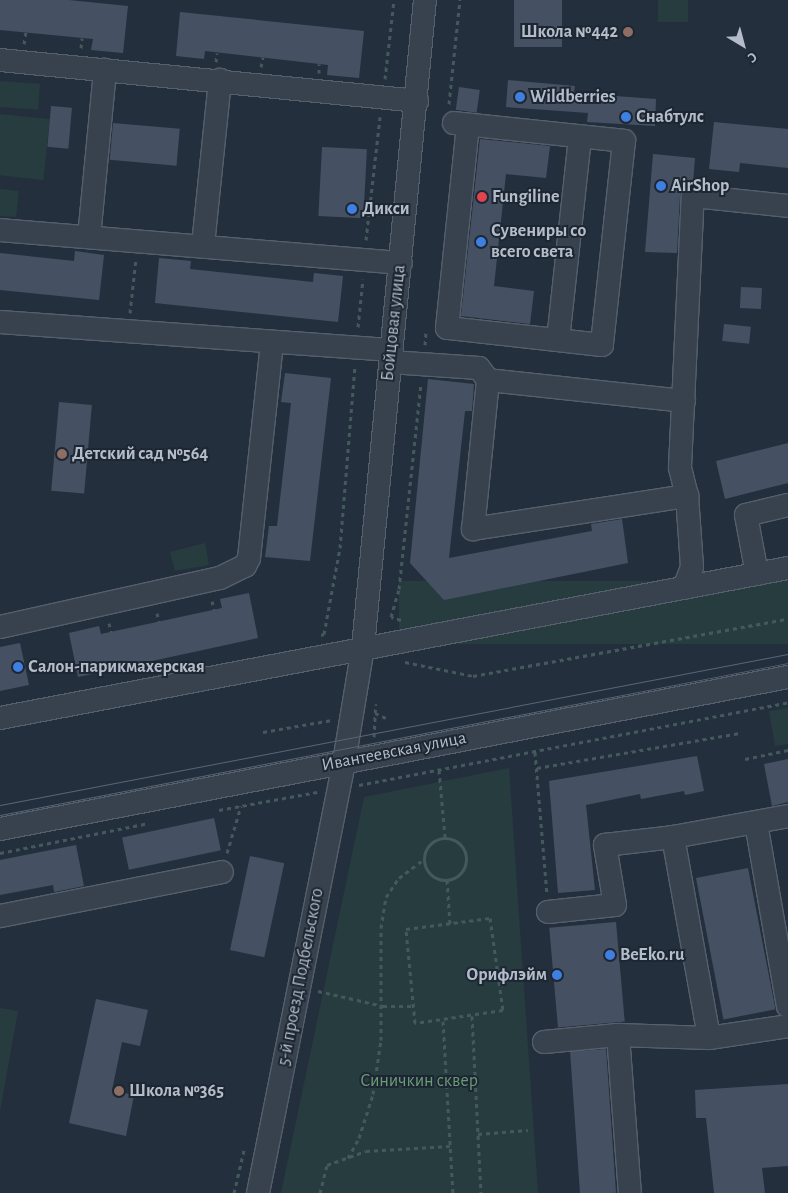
<!DOCTYPE html>
<html>
<head>
<meta charset="utf-8">
<style>
  body { margin:0 }
  #map { position:relative; width:788px; height:1193px; overflow:hidden; background:#242f3e; font-family:"Alegreya Sans",sans-serif }
  div>[style] { position:absolute }
  [style*='--x'] { left:calc(var(--x)*1px); top:calc(var(--y)*1px); width:calc(var(--w)*1px); rotate:calc(var(--a)*1deg) }
  .green>* { inset:0; background:#263c3f; transform-origin:0 0 }
  .building>* { inset:0; background:#455162; transform-origin:0 0 }
  .path>* { height:3px; margin-top:-1.5px; transform-origin:0; background:repeating-linear-gradient(90deg,#44595c 0 4px,transparent 0 8px) }
  .path>.ring { margin:-1.5px; padding:0; box-sizing:content-box; background:none; border:3px solid #44595c; border-radius:50% }
  .roads { filter:drop-shadow(1px 0 #565f6c) drop-shadow(-1px 0 #565f6c) drop-shadow(0 1px #565f6c) drop-shadow(0 -1px #565f6c) }
  .minor>* { height:22px; margin:-11px; padding:0 11px; transform-origin:11px; border-radius:11px; background:#38414e }
  .tram>* { height:1px; margin:-0.5px; padding:0 0.5px; transform-origin:0.5px; border-radius:0.5px; background:#5a6575 }
  .dots>* { width:14px; height:14px; translate:-50% -50%; box-sizing:border-box; border:2px solid #1d2633; border-radius:50% }
  span { translate:-50% -50%; white-space:nowrap; text-align:center; line-height:1.15; -webkit-text-stroke:4px #1d2633; paint-order:stroke }
  .poi-label { font-size:18px; color:#b4bcc9; font-weight:700 }
  .right { translate:-100% -50%; text-align:right }
  .left { translate:0 -50%; text-align:left }
  .street-label { font-size:18px; color:#b4bcc9 }
  .park-label { font-size:18px; color:#6b9a76 }
  .north { position:absolute; left:718px; top:20px; width:50px; height:50px; -webkit-text-stroke:4px #1d2633; paint-order:stroke; rotate:143deg; font-size:14px; font-weight:700; line-height:20px; text-align:center; color:#b4bcc9 }
  .north::after { content:''; display:block; margin:auto; width:18px; height:22px; background:#b4bcc9; clip-path:polygon(50% 0,100% 100%,50% 72%,0 100%) }
</style>
</head>
<body>
<div id="map">
  <div class="green">
    <div style="left:658px;top:0;width:30px;height:22px"></div>
    <div style="left:0;top:81px;width:40px;height:26px;rotate:4deg"></div>
    <div style="left:0;top:114px;width:50px;height:61px;rotate:6deg"></div>
    <div style="clip-path:polygon(0 189px,19px 191px,16px 217px,0 216px)"></div>
    <div style="clip-path:polygon(205px 543px,209px 565px,175px 571px,170px 552px)"></div>
    <div style="left:788px;top:581px;width:63px;height:389px;rotate:90deg"></div>
    <div style="clip-path:polygon(788px 708px,788px 744px,775px 746px,769px 711px)"></div>
    <div style="clip-path:polygon(509px 768px,538px 1193px,281px 1193px,364px 797px)"></div>
    <div style="clip-path:polygon(0 1008px,18px 1011px,0 1112px)"></div>
  </div>
  <div class="building">
    <div style="clip-path:polygon(0 0,69px 0,128px 6px,123px 53px,91px 50px,93px 39px,0 30px)"></div>
    <div style="left:514px;top:0;width:48px;height:47px"></div>
    <div style="clip-path:polygon(180px 12px,364px 31px,359px 78px,327px 75px,328px 65px,205px 51px,204px 59px,176px 56px)"></div>
    <div style="clip-path:polygon(508px 80px,575px 86px,574px 93px,656px 99px,655px 126px,587px 122px,588px 113px,506px 107px)"></div>
    <div style="left:459px;top:87px;width:21px;height:23px;rotate:8deg"></div>
    <div style="left:51px;top:106px;width:21px;height:41px;rotate:5deg"></div>
    <div style="clip-path:polygon(714px 122px,788px 129px,788px 168px,740px 163px,739px 172px,709px 169px)"></div>
    <div style="left:113px;top:123px;width:67px;height:37px;rotate:5deg"></div>
    <div style="clip-path:polygon(480px 139px,550px 146px,546px 178px,506px 174px,494px 286px,534px 291px,530px 324px,461px 316px)"></div>
    <div style="left:322px;top:147px;width:45px;height:69px;rotate:3deg"></div>
    <div style="clip-path:polygon(653px 154px,695px 158px,693px 183px,682px 188px,680px 195px,677px 253px,645px 252px)"></div>
    <div style="clip-path:polygon(75px 251px,104px 255px,99px 300px,0 290px,0 253px,74px 261px)"></div>
    <div style="clip-path:polygon(159px 258px,191px 261px,190px 269px,313px 282px,314px 273px,343px 276px,338px 322px,155px 303px)"></div>
    <div style="left:741px;top:287px;width:21px;height:21px;rotate:3deg"></div>
    <div style="left:724px;top:324px;width:27px;height:17px;rotate:6deg"></div>
    <div style="clip-path:polygon(285px 373px,331px 378px,310px 561px,265px 557px,269px 526px,277px 526px,291px 403px,281px 402px)"></div>
    <div style="clip-path:polygon(428px 379px,474px 384px,472px 411px,465px 411px,449px 558px,592px 531px,591px 524px,622px 519px,628px 563px,444px 600px,410px 563px)"></div>
    <div style="left:59px;top:402px;width:33px;height:89px;rotate:5deg"></div>
    <div style="clip-path:polygon(788px 443px,788px 483px,725px 499px,716px 461px)"></div>
    <div style="clip-path:polygon(249px 593px,258px 638px,78px 677px,69px 633px,99px 626px,101px 634px,222px 608px,220px 599px)"></div>
    <div style="clip-path:polygon(20px 643px,29px 685px,0 691px,0 647px)"></div>
    <div style="clip-path:polygon(697px 756px,704px 791px,685px 795px,684px 791px,641px 799px,640px 794px,586px 805px,595px 890px,558px 893px,549px 781px)"></div>
    <div style="clip-path:polygon(788px 759px,788px 802px,772px 806px,764px 764px)"></div>
    <div style="left:214px;top:818px;width:33px;height:94px;rotate:78deg"></div>
    <div style="clip-path:polygon(76px 845px,84px 886px,54px 892px,53px 885px,0 895px,0 860px)"></div>
    <div style="left:250px;top:856px;width:35px;height:96px;rotate:12deg"></div>
    <div style="left:748px;top:868px;width:144px;height:53px;rotate:79deg"></div>
    <div style="left:616px;top:922px;width:100px;height:67px;rotate:85deg"></div>
    <div style="clip-path:polygon(96px 999px,148px 1010px,140px 1046px,122px 1042px,112px 1090px,134px 1095px,126px 1136px,69px 1123px)"></div>
    <div style="left:606px;top:1049px;width:144px;height:36px;rotate:86deg"></div>
    <div style="clip-path:polygon(788px 1084px,788px 1166px,762px 1168px,765px 1193px,714px 1193px,706px 1118px,696px 1118px,695px 1090px)"></div>
  </div>
  <div class="path">
    <div style="--x:24;--y:44;--w:12;--a:-81"></div>
    <div style="--x:81;--y:48;--w:10;--a:-84"></div>
    <div style="--x:216;--y:62;--w:9;--a:-84"></div>
    <div style="--x:261;--y:67;--w:10;--a:-79"></div>
    <div style="--x:319;--y:73;--w:9;--a:-90"></div>
    <div style="--x:385;--y:79;--w:80;--a:-83.5"></div>
    <div style="--x:449;--y:104;--w:105;--a:-84"></div>
    <div style="--x:362;--y:208;--w:8;--a:0"></div>
    <div style="--x:501;--y:230;--w:48;--a:5.9"></div>
    <div style="--x:366;--y:240;--w:124;--a:-83.5"></div>
    <div style="--x:130;--y:313;--w:54;--a:-83.7"></div>
    <div style="--x:358;--y:327;--w:48;--a:-84.1"></div>
    <div style="--x:425;--y:345;--w:14;--a:-86"></div>
    <div style="--x:212;--y:601;--w:9;--a:77"></div>
    <div style="--x:157;--y:613;--w:9;--a:77"></div>
    <div style="--x:401;--y:620;--w:10;--a:-163"></div>
    <div style="--x:391;--y:617;--w:29;--a:-74"></div>
    <div style="--x:399;--y:589;--w:206;--a:-83.9"></div>
    <div style="--x:109;--y:623;--w:9;--a:77"></div>
    <div style="--x:321;--y:635;--w:3;--a:-18"></div>
    <div style="--x:324;--y:634;--w:87;--a:-79.5"></div>
    <div style="--x:340;--y:548;--w:183;--a:-85.3"></div>
    <div style="--x:405;--y:662;--w:69;--a:11.6"></div>
    <div style="--x:473;--y:676;--w:320;--a:-10.3"></div>
    <div style="--x:375;--y:713;--w:14;--a:25"></div>
    <div style="--x:263;--y:732;--w:70;--a:-9.9"></div>
    <div style="--x:374;--y:737;--w:33;--a:-87"></div>
    <div style="--x:535;--y:752;--w:143;--a:85.2"></div>
    <div style="--x:745;--y:759;--w:44;--a:-11.8"></div>
    <div style="--x:537;--y:768;--w:206;--a:-9.8"></div>
    <div style="--x:439;--y:770;--w:67;--a:84.9"></div>
    <div style="--x:359;--y:785;--w:437;--a:-10.9"></div>
    <div style="--x:219;--y:810;--w:100;--a:-10.4"></div>
    <div class="ring" style="left:424px;top:838px;width:39px;height:39px"></div>
    <div style="--x:0;--y:853;--w:152;--a:-11.4"></div>
    <div style="--x:227;--y:853;--w:49;--a:-73.4"></div>
    <div style="--x:447;--y:880;--w:44;--a:86.1"></div>
    <div style="--x:490;--y:918;--w:93;--a:82"></div>
    <div style="--x:503;--y:1010;--w:89;--a:171.6"></div>
    <div style="--x:415;--y:1023;--w:94;--a:-95.5"></div>
    <div style="--x:406;--y:929;--w:85;--a:-7.5"></div>
    <div style="--x:318;--y:991;--w:67;--a:13"></div>
    <div style="--x:383;--y:1006;--w:30;--a:0"></div>
    <div style="--x:472;--y:1016;--w:177;--a:87.1"></div>
    <div style="--x:443;--y:1021;--w:172;--a:86.7"></div>
    <div style="--x:478;--y:1134;--w:50;--a:-4.6"></div>
    <div style="--x:348;--y:1158;--w:23;--a:-61"></div>
    <div style="--x:359;--y:1138;--w:46;--a:-72.3"></div>
    <div style="--x:373;--y:1094;--w:55;--a:-81.6"></div>
    <div style="--x:381;--y:1040;--w:112;--a:-90"></div>
    <div style="--x:381;--y:928;--w:31;--a:-81"></div>
    <div style="--x:386;--y:897;--w:23;--a:-56"></div>
    <div style="--x:399;--y:878;--w:31;--a:-37"></div>
    <div style="--x:234;--y:1193;--w:44;--a:-76.9"></div>
    <div style="--x:320;--y:1193;--w:29;--a:-76"></div>
    <div style="--x:327;--y:1165;--w:41;--a:-19.7"></div>
    <div style="--x:366;--y:1151;--w:84;--a:-3.4"></div>
  </div>
  <div class="roads">
    <div class="minor">
      <div style="--x:0;--y:60;--w:419;--a:5.6"></div>
      <div style="--x:454;--y:123;--w:171;--a:6"></div>
      <div style="--x:624;--y:141;--w:205;--a:96.2"></div>
      <div style="--x:602;--y:345;--w:156;--a:-173.7"></div>
      <div style="--x:447;--y:328;--w:204;--a:-84.1"></div>
      <div style="--x:0;--y:230;--w:402;--a:4.7"></div>
      <div style="--x:89;--y:237;--w:168;--a:-84.5"></div>
      <div style="--x:203;--y:245;--w:166;--a:-84.1"></div>
      <div style="--x:0;--y:322;--w:393;--a:4.1"></div>
      <div style="--x:558;--y:340;--w:204;--a:-83.8"></div>
      <div style="--x:390;--y:362;--w:89;--a:3.9"></div>
      <div style="--x:479;--y:368;--w:15;--a:53"></div>
      <div style="--x:488;--y:380;--w:197;--a:6.1"></div>
      <div style="--x:488;--y:380;--w:150;--a:95.7"></div>
      <div style="--x:473;--y:529;--w:217;--a:-8.8"></div>
      <div style="--x:757;--y:574;--w:60;--a:-100.6"></div>
      <div style="--x:746;--y:515;--w:43;--a:-13.4"></div>
      <div style="--x:684;--y:588;--w:22;--a:-69"></div>
      <div style="--x:692;--y:567;--w:71;--a:-94"></div>
      <div style="--x:687;--y:496;--w:30;--a:-104"></div>
      <div style="--x:680;--y:467;--w:271;--a:-87.3"></div>
      <div style="--x:693;--y:196;--w:96;--a:6"></div>
      <div style="--x:0;--y:627;--w:225;--a:-12.6"></div>
      <div style="--x:220;--y:578;--w:28;--a:-26"></div>
      <div style="--x:245;--y:566;--w:9;--a:-63"></div>
      <div style="--x:249;--y:558;--w:217;--a:-83.9"></div>
      <div style="--x:0;--y:718;--w:802;--a:-10.78"></div>
      <div style="--x:756;--y:823;--w:186;--a:80.1"></div>
      <div style="--x:0;--y:829;--w:803;--a:-10.92"></div>
      <div style="--x:673;--y:837;--w:204;--a:79.8"></div>
      <div style="--x:548;--y:912;--w:67;--a:-6"></div>
      <div style="--x:615;--y:905;--w:61;--a:-99.5"></div>
      <div style="--x:605;--y:845;--w:68;--a:-6.7"></div>
      <div style="--x:673;--y:837;--w:117;--a:-10.3"></div>
      <div style="--x:0;--y:916;--w:226;--a:-11.2"></div>
      <div style="--x:618;--y:1035;--w:158;--a:85.7"></div>
      <div style="--x:544;--y:1042;--w:74;--a:-5.4"></div>
      <div style="--x:618;--y:1035;--w:91;--a:1.9"></div>
      <div style="--x:709;--y:1038;--w:80;--a:-8.6"></div>
      <div style="--x:258;--y:1193;--w:439;--a:-78.7"></div>
      <div style="--x:344;--y:762;--w:117;--a:-80.6"></div>
      <div style="--x:363;--y:647;--w:650;--a:-84.53"></div>
    </div>
  </div>
  <div class="tram">
    <div style="--x:0;--y:805;--w:802;--a:-10.85"></div>
    <div style="--x:0;--y:815;--w:803;--a:-10.92"></div>
  </div>
  <div class="dots">
    <div style="left:628px;top:32px;background:#8d6e63"></div>
    <div style="left:520px;top:97px;background:#3f7fe0"></div>
    <div style="left:626px;top:117px;background:#3f7fe0"></div>
    <div style="left:661px;top:186px;background:#3f7fe0"></div>
    <div style="left:482px;top:197px;background:#e0444e"></div>
    <div style="left:352px;top:209px;background:#3f7fe0"></div>
    <div style="left:481px;top:242px;background:#3f7fe0"></div>
    <div style="left:62px;top:454px;background:#8d6e63"></div>
    <div style="left:18px;top:667px;background:#3f7fe0"></div>
    <div style="left:610px;top:955px;background:#3f7fe0"></div>
    <div style="left:557px;top:975px;background:#3f7fe0"></div>
    <div style="left:119px;top:1091px;background:#8d6e63"></div>
  </div>
  <div class="poi-label">
    <span class="right" style="left:618px;top:32px">Школа №442</span>
    <span class="left" style="left:530px;top:97px">Wildberries</span>
    <span class="left" style="left:636px;top:117px">Снабтулс</span>
    <span class="left" style="left:671px;top:186px">AirShop</span>
    <span class="left" style="left:492px;top:197px">Fungiline</span>
    <span class="left" style="left:362px;top:209px">Дикси</span>
    <span class="left" style="left:491px;top:242px">Сувениры со<br>всего света</span>
    <span class="left" style="left:72px;top:454px">Детский сад №564</span>
    <span class="left" style="left:28px;top:667px">Салон-парикмахерская</span>
    <span class="left" style="left:620px;top:955px">BeEko.ru</span>
    <span class="right" style="left:547px;top:975px">Орифлэйм</span>
    <span class="left" style="left:129px;top:1091px">Школа №365</span>
  </div>
  <div class="street-label">
    <span style="left:394px;top:323px;rotate:-84deg">Бойцовая улица</span>
    <span style="left:394px;top:752px;rotate:-11deg">Ивантеевская улица</span>
    <span style="left:301px;top:977px;rotate:-79deg">5-й проезд Подбельского</span>
  </div>
  <div class="park-label">
    <span style="left:419px;top:1081px">Синичкин сквер</span>
  </div>
  <div class="north">С</div>
</div>
</body>
</html>
